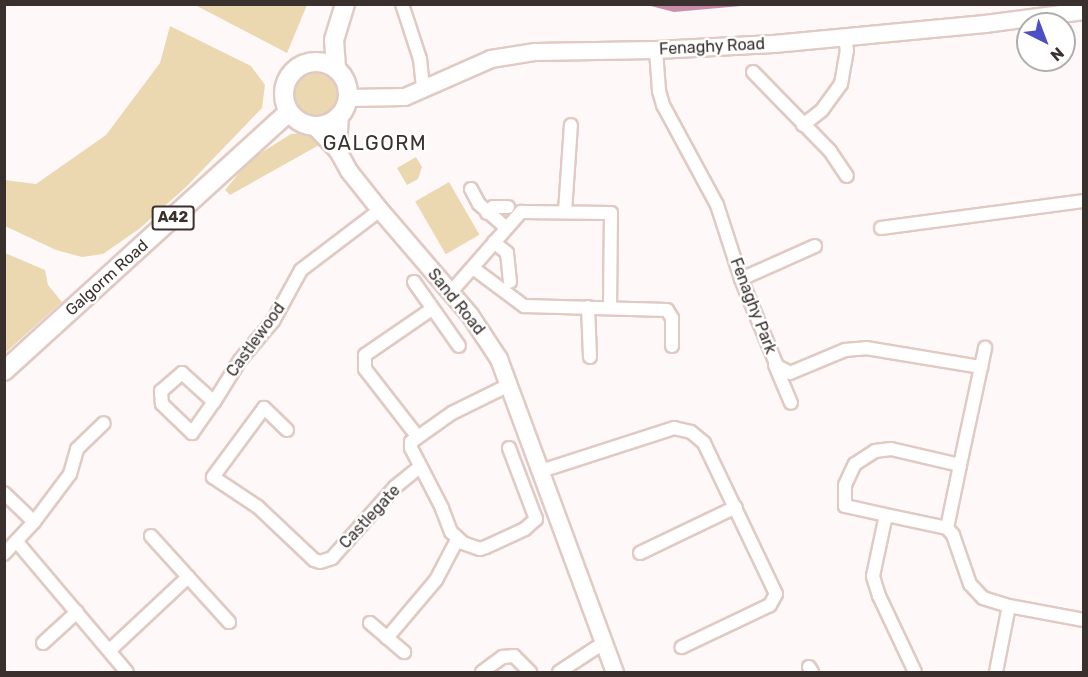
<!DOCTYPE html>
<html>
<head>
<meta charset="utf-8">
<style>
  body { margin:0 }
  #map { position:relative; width:1088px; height:677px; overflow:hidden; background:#fef9f8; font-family:Rubik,sans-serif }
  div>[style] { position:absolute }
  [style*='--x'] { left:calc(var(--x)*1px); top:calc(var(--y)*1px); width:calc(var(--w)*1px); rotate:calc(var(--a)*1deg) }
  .green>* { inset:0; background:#ebd8b0; transform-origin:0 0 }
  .round { border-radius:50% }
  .water>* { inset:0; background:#cc8dac }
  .roads { filter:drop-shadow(2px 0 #e0cac3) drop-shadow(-2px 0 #e0cac3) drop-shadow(0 2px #e0cac3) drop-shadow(0 -2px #e0cac3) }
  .street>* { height:12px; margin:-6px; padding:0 6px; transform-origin:6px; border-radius:6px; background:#fff }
  .secondary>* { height:16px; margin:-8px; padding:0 8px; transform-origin:8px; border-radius:8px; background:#fff }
  .primary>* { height:18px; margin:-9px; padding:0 9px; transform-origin:9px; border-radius:9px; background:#fff }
  .primary>.ring { margin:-9px; padding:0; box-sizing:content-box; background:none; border:18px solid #fff; border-radius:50% }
  span { translate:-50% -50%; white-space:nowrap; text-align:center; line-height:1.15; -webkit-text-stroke:5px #fff; paint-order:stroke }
  .shield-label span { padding:2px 4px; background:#fff; border:2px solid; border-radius:4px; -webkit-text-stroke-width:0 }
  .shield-label { font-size:15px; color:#3a312e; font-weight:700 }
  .street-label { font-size:16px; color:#3a312e }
  .quarter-label { font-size:20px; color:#3a312e; letter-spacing:1.5px }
  .frame { position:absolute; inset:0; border:6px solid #3a312e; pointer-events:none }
  .north { position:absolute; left:1016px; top:12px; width:60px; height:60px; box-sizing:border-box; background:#fff; border:2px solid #b0adab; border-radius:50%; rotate:138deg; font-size:16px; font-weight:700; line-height:24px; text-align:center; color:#3a312e }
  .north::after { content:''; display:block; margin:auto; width:21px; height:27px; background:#4b4ec4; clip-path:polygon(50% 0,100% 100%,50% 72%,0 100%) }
</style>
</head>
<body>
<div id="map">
  <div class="green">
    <div style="clip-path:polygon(195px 5px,194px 5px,307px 5px,287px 53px)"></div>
    <div style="clip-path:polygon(170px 26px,251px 66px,265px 85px,262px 108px,186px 187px,139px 229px,103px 254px,82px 257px,56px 250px,5px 226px,5px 180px,36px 184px,106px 135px,160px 63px)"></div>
    <div class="round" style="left:292px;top:71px;width:50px;height:50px"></div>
    <div style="clip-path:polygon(304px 133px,321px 144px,230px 195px,225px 190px,251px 159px,291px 134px)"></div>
    <div style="clip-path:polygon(416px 157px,422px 167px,418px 179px,407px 185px,397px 168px)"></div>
    <div style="left:449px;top:182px;width:61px;height:39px;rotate:60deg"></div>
    <div style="clip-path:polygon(5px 253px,45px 270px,48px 285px,62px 302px,5px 353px)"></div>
  </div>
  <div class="water">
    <div style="clip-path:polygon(647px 5px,752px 5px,674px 12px)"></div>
  </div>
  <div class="roads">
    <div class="street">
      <div style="--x:402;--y:4;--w:58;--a:71.9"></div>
      <div style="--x:420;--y:59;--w:30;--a:84"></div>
      <div style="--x:656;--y:50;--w:41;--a:85.8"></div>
      <div style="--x:659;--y:91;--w:15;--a:74"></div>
      <div style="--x:663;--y:105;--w:114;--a:61.6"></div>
      <div style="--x:717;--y:205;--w:78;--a:72"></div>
      <div style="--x:741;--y:279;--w:94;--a:67.5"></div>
      <div style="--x:777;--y:366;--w:15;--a:28"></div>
      <div style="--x:790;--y:373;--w:60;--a:-22.7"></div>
      <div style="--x:845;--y:350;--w:21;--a:-5"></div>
      <div style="--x:866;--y:348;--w:117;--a:9.4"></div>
      <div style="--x:753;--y:72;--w:110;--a:45.7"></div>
      <div style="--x:830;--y:151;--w:30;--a:56"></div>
      <div style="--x:803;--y:125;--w:24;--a:-38"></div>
      <div style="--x:822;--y:110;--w:32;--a:-54"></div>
      <div style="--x:841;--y:84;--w:34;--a:-80"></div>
      <div style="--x:847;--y:51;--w:13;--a:-99"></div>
      <div style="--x:471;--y:189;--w:17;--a:62"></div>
      <div style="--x:479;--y:204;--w:35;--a:41"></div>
      <div style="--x:565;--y:212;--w:87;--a:-86.1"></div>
      <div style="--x:487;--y:213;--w:8;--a:-45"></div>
      <div style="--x:493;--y:207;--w:15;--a:0"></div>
      <div style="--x:881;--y:228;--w:205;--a:-7.6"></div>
      <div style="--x:494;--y:242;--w:17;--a:40"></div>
      <div style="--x:507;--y:253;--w:29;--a:84"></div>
      <div style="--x:473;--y:268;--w:64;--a:36.7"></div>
      <div style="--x:524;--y:306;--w:143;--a:1.6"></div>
      <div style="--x:667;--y:310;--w:9;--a:58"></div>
      <div style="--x:672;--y:318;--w:28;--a:90"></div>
      <div style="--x:741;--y:279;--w:81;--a:-24"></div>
      <div style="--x:414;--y:282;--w:78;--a:54.9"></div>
      <div style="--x:450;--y:293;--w:108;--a:-48.8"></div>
      <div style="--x:521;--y:212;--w:90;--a:0.6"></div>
      <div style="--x:611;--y:213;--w:93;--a:90.6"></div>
      <div style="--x:588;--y:307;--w:50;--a:87.7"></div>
      <div style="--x:775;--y:365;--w:41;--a:67.2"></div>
      <div style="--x:214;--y:402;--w:43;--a:-137.8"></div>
      <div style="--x:182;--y:373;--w:28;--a:139"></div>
      <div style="--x:161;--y:391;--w:13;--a:86"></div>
      <div style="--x:162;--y:404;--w:42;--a:44"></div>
      <div style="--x:192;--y:433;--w:38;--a:-55"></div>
      <div style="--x:214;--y:402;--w:49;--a:-58.2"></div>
      <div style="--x:240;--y:360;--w:51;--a:-49.8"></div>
      <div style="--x:273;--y:321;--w:58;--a:-61.2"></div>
      <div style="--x:301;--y:270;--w:99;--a:-37.2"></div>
      <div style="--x:287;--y:430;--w:32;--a:-136"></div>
      <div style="--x:264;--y:408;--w:86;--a:126.5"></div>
      <div style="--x:213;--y:477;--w:54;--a:33.7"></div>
      <div style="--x:258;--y:507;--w:77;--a:43.4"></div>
      <div style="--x:314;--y:560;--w:6;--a:18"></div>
      <div style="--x:320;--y:562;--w:13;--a:-18"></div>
      <div style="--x:332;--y:558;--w:95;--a:-48.4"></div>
      <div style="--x:395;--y:487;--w:32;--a:-39"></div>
      <div style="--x:417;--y:436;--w:85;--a:-127.8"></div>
      <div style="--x:365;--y:369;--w:14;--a:-90"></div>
      <div style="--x:365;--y:355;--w:81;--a:-34.5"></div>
      <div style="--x:509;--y:448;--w:76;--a:69.2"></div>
      <div style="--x:536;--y:519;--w:15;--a:138"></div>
      <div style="--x:525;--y:529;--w:43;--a:155.2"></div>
      <div style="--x:486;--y:547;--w:6;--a:162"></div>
      <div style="--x:480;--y:549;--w:18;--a:-161"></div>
      <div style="--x:463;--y:543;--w:16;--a:-137"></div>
      <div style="--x:451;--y:532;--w:26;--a:-111"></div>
      <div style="--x:442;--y:508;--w:68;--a:-117.3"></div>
      <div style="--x:411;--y:448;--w:6;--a:-90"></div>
      <div style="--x:411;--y:442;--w:50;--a:-35.3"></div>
      <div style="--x:452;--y:413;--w:64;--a:-26.2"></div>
      <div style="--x:541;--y:471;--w:140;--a:-17.9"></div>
      <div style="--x:674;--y:428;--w:17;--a:13"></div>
      <div style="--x:691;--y:432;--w:17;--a:40"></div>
      <div style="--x:704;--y:443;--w:167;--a:64.5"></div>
      <div style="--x:776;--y:594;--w:13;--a:119"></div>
      <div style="--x:770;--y:605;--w:98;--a:154.5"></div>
      <div style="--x:4;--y:493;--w:42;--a:44"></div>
      <div style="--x:886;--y:515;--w:62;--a:12"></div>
      <div style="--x:947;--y:528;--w:9;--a:49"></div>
      <div style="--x:953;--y:535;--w:52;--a:70.9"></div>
      <div style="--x:970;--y:584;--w:19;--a:47"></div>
      <div style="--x:983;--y:598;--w:27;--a:17"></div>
      <div style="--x:1009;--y:606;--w:76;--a:10.6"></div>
      <div style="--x:947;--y:528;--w:64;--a:-78.3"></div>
      <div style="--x:151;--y:536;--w:55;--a:47.9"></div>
      <div style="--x:17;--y:542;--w:170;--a:49.8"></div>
      <div style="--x:640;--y:553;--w:106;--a:-25.6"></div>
      <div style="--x:4;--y:554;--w:44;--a:-46.8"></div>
      <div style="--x:34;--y:522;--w:60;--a:-53.1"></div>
      <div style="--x:70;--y:474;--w:26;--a:-74"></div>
      <div style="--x:77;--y:449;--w:37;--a:-44"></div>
      <div style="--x:370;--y:623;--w:45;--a:40.5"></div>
      <div style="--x:387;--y:638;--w:76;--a:-49.8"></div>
      <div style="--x:436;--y:580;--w:45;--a:-62.3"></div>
      <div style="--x:43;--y:643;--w:46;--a:-42.4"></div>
      <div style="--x:110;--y:650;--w:107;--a:-43.1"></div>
      <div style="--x:188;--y:577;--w:61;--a:47.7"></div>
      <div style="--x:809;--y:667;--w:6;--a:59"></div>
      <div style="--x:482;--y:672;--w:26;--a:-36"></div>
      <div style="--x:503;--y:657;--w:11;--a:-5"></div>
      <div style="--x:514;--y:656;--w:23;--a:45"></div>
      <div style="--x:559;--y:672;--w:51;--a:-33.1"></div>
      <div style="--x:915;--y:672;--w:84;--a:-115.3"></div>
      <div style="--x:879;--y:596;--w:21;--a:-107"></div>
      <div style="--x:873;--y:576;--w:62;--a:-78"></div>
      <div style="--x:886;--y:515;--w:42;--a:-167.6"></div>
      <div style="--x:845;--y:506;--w:21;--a:-90"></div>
      <div style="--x:845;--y:485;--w:23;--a:-65"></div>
      <div style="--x:855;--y:464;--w:24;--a:-33"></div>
      <div style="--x:875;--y:451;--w:16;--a:-7"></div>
      <div style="--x:891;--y:449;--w:71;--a:13.1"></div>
      <div style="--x:960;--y:465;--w:120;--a:-77.9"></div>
      <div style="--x:996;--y:672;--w:67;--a:-78.9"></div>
    </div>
    <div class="secondary">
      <div style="--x:348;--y:98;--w:57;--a:-1"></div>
      <div style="--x:405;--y:97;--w:94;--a:-23.8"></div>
      <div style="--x:491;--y:59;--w:45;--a:-9"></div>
      <div style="--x:535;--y:52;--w:121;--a:-0.9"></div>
      <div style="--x:656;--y:50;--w:118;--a:-2.9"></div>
      <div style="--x:774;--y:44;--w:212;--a:-5.4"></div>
      <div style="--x:985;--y:24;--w:100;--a:-7.5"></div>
      <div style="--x:314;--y:126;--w:35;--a:46"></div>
      <div style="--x:338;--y:151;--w:23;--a:61"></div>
      <div style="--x:349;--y:171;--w:50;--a:51.5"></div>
      <div style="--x:380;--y:210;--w:138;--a:49.4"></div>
      <div style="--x:470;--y:315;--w:53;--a:56.6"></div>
      <div style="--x:499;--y:359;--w:334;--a:69.7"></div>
      <div style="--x:338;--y:151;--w:36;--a:-87"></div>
    </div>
    <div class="primary">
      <div class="ring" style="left:284px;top:62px;width:46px;height:46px"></div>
      <div style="--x:336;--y:68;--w:28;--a:-94"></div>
      <div style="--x:334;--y:40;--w:38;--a:-73"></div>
      <div style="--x:4;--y:371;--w:385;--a:-42.3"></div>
    </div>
  </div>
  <div class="shield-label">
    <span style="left:173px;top:218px">A42</span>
  </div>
  <div class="street-label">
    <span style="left:712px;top:47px;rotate:-3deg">Fenaghy Road</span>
    <span style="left:107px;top:278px;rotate:-42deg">Galgorm Road</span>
    <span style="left:456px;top:302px;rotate:51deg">Sand Road</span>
    <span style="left:753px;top:306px;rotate:69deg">Fenaghy Park</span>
    <span style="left:256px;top:340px;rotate:-54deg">Castlewood</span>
    <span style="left:370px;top:517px;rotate:-47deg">Castlegate</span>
  </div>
  <div class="quarter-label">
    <span style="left:375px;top:143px">GALGORM</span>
  </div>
  <div class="frame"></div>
  <div class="north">N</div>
</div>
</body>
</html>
